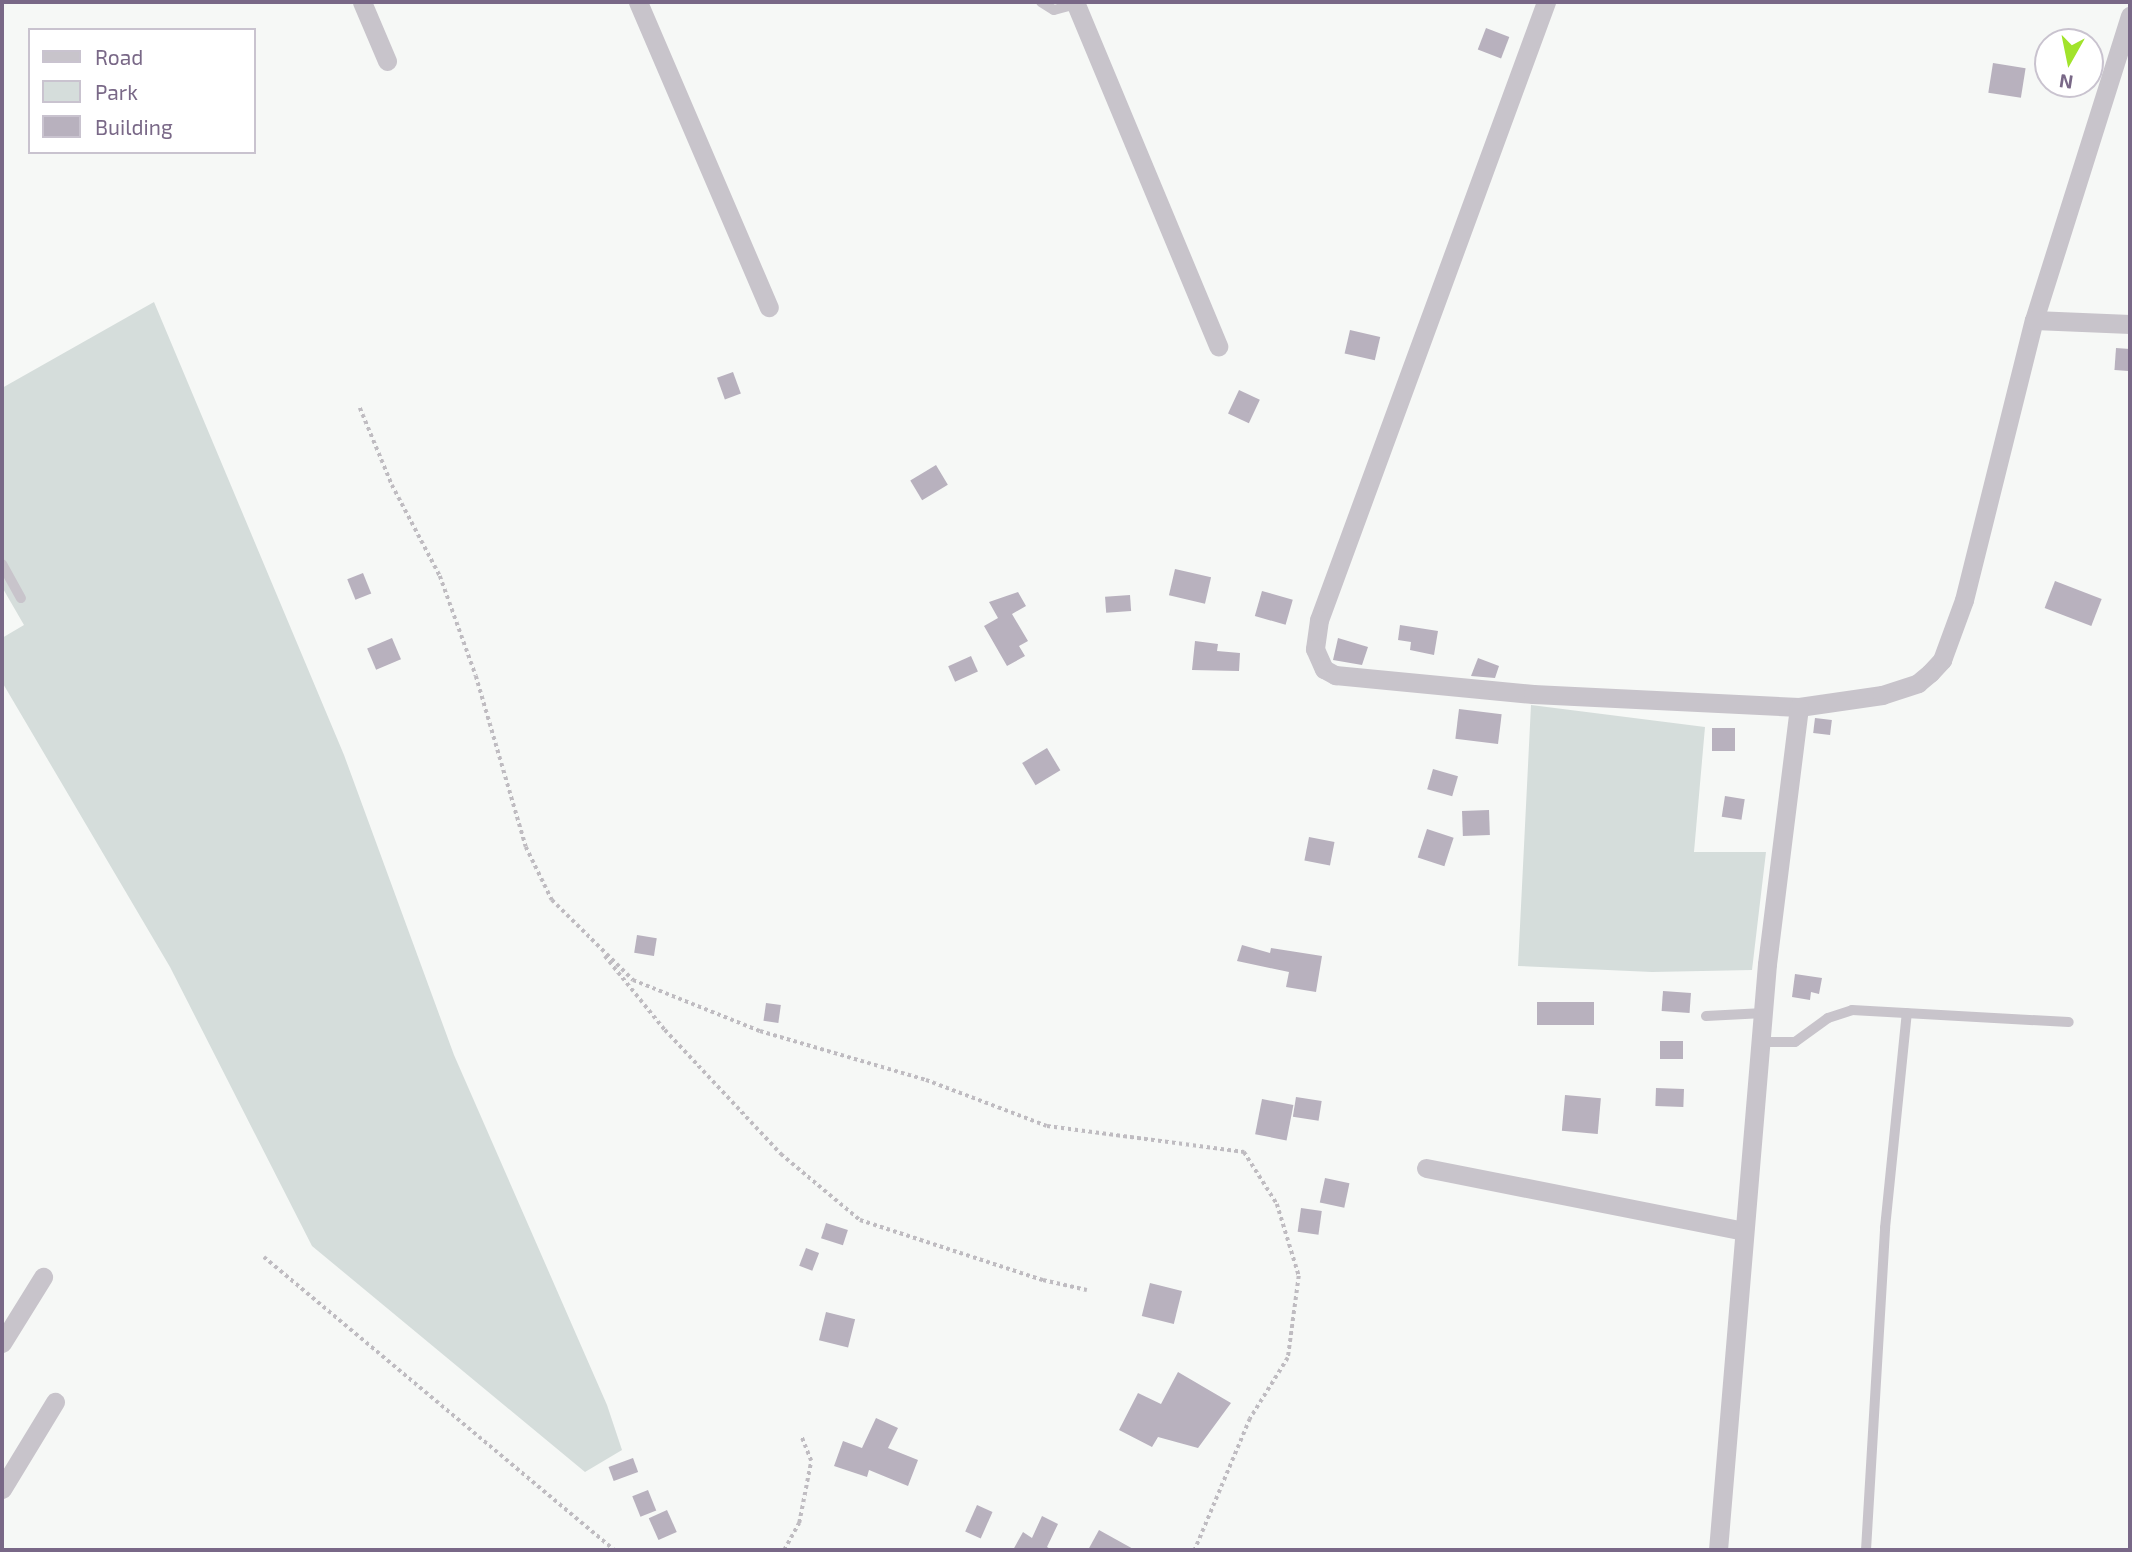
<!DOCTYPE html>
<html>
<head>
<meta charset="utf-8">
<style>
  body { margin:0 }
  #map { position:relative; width:2132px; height:1552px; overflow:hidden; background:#f6f8f6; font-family:"Exo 2",sans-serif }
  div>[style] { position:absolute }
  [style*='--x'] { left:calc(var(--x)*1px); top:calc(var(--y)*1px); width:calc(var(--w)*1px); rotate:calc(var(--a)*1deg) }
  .green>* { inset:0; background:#d5dddb }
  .building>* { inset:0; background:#b8b1be; transform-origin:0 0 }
  .path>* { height:3.5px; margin-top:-1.75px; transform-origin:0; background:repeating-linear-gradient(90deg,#bfbcc1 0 3.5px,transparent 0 7px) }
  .service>* { height:10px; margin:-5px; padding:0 5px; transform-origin:5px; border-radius:5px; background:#c8c4cb }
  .minor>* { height:19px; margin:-9.5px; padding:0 9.5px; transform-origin:9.5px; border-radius:9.5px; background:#c8c4cb }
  span { translate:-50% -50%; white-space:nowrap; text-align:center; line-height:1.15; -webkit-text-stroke:7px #fff; paint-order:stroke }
  .frame { position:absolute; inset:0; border:4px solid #796887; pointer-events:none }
  .legend { position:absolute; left:28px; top:28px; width:228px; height:126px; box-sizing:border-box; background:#fff; border:2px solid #c9c3cf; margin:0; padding:9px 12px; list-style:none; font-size:21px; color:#796887 }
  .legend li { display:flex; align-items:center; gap:14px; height:35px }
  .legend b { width:35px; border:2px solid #c9c3cf }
  .north { position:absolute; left:2034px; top:28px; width:70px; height:70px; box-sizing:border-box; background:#fff; border:2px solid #c9c3cf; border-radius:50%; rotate:189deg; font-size:19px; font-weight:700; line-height:28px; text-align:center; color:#796887 }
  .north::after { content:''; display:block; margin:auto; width:24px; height:32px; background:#a1e32b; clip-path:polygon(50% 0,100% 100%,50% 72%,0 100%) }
</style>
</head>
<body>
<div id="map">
  <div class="green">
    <div style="clip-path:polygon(154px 302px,344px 755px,454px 1055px,607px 1405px,622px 1450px,585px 1472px,312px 1246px,170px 967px,2px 682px,2px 638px,24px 625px,2px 587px,2px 388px)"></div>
    <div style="clip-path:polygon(1531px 705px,1705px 727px,1694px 852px,1766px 852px,1752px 970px,1652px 972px,1518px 966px)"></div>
  </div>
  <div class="building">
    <div style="left:1486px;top:28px;width:25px;height:23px;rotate:21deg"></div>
    <div style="left:1993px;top:63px;width:33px;height:30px;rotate:9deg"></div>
    <div style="left:1350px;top:330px;width:31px;height:24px;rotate:13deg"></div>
    <div style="left:2116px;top:348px;width:14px;height:22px;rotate:4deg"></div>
    <div style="left:733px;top:372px;width:23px;height:17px;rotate:70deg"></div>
    <div style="left:1239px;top:390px;width:23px;height:26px;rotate:25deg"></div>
    <div style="left:936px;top:465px;width:23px;height:30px;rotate:59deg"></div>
    <div style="left:1175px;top:569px;width:37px;height:27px;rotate:13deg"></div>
    <div style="left:363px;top:573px;width:22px;height:17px;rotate:68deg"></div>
    <div style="left:2055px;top:581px;width:50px;height:29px;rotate:21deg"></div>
    <div style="left:1262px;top:591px;width:32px;height:26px;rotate:16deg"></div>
    <div style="clip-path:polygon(1018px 592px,1026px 606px,1012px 614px,1028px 641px,1019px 646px,1025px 656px,1007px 666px,984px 626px,998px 618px,989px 602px)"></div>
    <div style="left:1130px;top:595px;width:16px;height:25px;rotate:86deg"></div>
    <div style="clip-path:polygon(1400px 625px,1438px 631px,1434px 655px,1410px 650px,1411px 642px,1398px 640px)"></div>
    <div style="left:392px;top:638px;width:23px;height:27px;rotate:67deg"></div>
    <div style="clip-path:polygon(1338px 638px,1368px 647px,1362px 665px,1333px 660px)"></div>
    <div style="clip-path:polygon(1195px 641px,1218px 644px,1217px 651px,1240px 653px,1239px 671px,1192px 670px)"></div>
    <div style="left:971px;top:656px;width:17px;height:25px;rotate:66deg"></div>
    <div style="clip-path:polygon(1478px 658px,1499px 666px,1495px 678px,1471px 676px)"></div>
    <div style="left:1459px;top:709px;width:43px;height:30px;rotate:7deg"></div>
    <div style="left:1815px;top:718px;width:17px;height:15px;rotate:7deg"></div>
    <div style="left:1712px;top:728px;width:23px;height:23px"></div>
    <div style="left:1047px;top:748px;width:26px;height:29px;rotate:59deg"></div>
    <div style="left:1433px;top:769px;width:26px;height:21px;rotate:16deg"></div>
    <div style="left:1725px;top:796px;width:20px;height:21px;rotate:9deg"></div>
    <div style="left:1489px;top:810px;width:25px;height:27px;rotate:88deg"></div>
    <div style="left:1427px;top:829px;width:28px;height:30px;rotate:18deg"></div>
    <div style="left:1309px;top:837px;width:26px;height:24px;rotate:11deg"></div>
    <div style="left:637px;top:935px;width:20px;height:18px;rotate:9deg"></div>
    <div style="clip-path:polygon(1242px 945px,1270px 953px,1271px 948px,1322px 956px,1316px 992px,1286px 987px,1289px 972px,1237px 961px)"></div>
    <div style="clip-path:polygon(1795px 974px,1822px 978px,1819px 994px,1811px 992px,1810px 1000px,1792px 997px)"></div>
    <div style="left:1663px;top:991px;width:28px;height:20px;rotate:4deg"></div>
    <div style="left:1537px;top:1002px;width:57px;height:23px"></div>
    <div style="left:766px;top:1003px;width:15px;height:18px;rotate:8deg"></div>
    <div style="left:1660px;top:1041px;width:23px;height:18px"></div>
    <div style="left:1656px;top:1088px;width:28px;height:18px;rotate:2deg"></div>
    <div style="left:1565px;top:1095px;width:36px;height:36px;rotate:5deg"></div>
    <div style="left:1296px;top:1097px;width:26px;height:20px;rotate:9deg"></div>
    <div style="left:1262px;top:1099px;width:32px;height:36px;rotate:11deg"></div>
    <div style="left:1325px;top:1178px;width:25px;height:25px;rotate:12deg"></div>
    <div style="left:1301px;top:1208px;width:21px;height:24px;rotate:8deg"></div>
    <div style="left:826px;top:1223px;width:23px;height:16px;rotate:18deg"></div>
    <div style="left:806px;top:1248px;width:14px;height:19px;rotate:21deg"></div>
    <div style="left:1150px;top:1283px;width:33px;height:34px;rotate:14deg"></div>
    <div style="left:826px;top:1312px;width:30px;height:29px;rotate:14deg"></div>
    <div style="clip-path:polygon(1178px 1372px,1231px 1403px,1198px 1448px,1158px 1437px,1152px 1447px,1119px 1430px,1138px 1393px,1161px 1404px)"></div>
    <div style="clip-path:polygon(876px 1418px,898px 1428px,888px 1448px,918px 1460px,908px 1486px,869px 1470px,867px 1477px,834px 1466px,843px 1441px,862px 1448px)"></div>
    <div style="left:633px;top:1458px;width:15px;height:26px;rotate:70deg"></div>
    <div style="left:648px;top:1490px;width:22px;height:17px;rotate:68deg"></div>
    <div style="left:977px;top:1505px;width:17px;height:29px;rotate:24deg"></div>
    <div style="left:667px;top:1510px;width:24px;height:20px;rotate:66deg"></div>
    <div style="clip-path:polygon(1042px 1516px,1058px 1524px,1047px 1547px,1052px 1550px,1013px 1550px,1023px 1532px,1032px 1538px)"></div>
    <div style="clip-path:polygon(1099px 1530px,1135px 1550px,1088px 1550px)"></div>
  </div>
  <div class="path">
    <div style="--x:360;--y:408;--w:83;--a:67.4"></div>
    <div style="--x:392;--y:485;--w:103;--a:62.2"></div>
    <div style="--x:440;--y:576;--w:106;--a:70.2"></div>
    <div style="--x:476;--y:676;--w:178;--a:73.7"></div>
    <div style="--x:526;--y:847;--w:59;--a:63.9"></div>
    <div style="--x:552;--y:900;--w:114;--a:44.6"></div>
    <div style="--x:633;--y:980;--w:137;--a:21.9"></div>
    <div style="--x:760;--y:1031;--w:173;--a:16.4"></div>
    <div style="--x:926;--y:1080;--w:129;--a:20.8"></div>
    <div style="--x:1047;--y:1126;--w:199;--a:7.5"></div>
    <div style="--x:1244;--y:1152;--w:62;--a:57.6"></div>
    <div style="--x:1277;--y:1204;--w:75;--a:73"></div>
    <div style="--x:1299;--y:1276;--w:83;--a:97.6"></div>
    <div style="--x:1288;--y:1358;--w:72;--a:121.9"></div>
    <div style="--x:1250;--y:1419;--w:142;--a:112.8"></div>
    <div style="--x:605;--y:956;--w:95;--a:51"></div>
    <div style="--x:665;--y:1030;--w:170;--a:46.9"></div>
    <div style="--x:781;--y:1154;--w:103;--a:39.9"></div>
    <div style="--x:860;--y:1220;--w:193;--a:18.2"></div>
    <div style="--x:1043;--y:1280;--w:45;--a:12.8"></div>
    <div style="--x:264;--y:1257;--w:456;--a:39.9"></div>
    <div style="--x:784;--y:1550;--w:31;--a:-61"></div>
    <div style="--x:799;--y:1523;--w:63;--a:-79"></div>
    <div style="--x:811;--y:1461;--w:27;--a:-112"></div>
  </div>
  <div class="service">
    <div style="--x:1041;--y:2;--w:15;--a:32"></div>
    <div style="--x:1054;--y:10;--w:24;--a:-15"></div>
    <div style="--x:2;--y:564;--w:39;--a:61"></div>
    <div style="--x:1706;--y:1016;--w:58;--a:-3"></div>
    <div style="--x:1762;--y:1042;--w:33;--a:0"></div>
    <div style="--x:1795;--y:1042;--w:41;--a:-36"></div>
    <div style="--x:1828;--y:1018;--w:25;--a:-18"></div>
    <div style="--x:1852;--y:1010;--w:217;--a:3.2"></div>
    <div style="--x:1866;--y:1550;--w:323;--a:-86.6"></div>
    <div style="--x:1885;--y:1228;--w:216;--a:-84.2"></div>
  </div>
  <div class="minor">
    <div style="--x:362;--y:2;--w:64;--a:67"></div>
    <div style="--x:638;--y:2;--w:332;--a:66.8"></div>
    <div style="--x:1075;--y:2;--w:373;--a:67.4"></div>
    <div style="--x:1546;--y:2;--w:658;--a:110.17"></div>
    <div style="--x:1319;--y:620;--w:29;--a:98"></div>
    <div style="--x:1315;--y:649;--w:22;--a:66"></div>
    <div style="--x:1324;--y:669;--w:13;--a:29"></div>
    <div style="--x:1335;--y:675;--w:199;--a:5.5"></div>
    <div style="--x:1533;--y:694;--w:266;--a:2.8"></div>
    <div style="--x:1799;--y:707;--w:84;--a:-8.2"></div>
    <div style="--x:1882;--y:695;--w:38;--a:-18"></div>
    <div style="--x:1918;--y:683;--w:16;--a:-40"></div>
    <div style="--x:1930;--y:673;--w:18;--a:-47"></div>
    <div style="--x:1942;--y:660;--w:64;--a:-69.9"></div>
    <div style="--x:1964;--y:600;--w:289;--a:-76"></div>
    <div style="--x:2034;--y:320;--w:319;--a:-72.5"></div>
    <div style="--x:2034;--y:320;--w:96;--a:2.4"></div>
    <div style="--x:1426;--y:1168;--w:323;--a:11.2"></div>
    <div style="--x:2;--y:1343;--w:78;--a:-58.2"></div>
    <div style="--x:2;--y:1489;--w:102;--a:-58.7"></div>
    <div style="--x:1718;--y:1550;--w:588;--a:-85.22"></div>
    <div style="--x:1767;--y:964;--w:259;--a:-82.9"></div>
  </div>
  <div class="frame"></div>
  <ul class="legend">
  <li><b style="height:9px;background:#c8c4cb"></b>Road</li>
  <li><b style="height:19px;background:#d5dddb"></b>Park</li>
  <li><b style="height:19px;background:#b8b1be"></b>Building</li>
  </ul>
  <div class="north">N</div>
</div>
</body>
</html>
